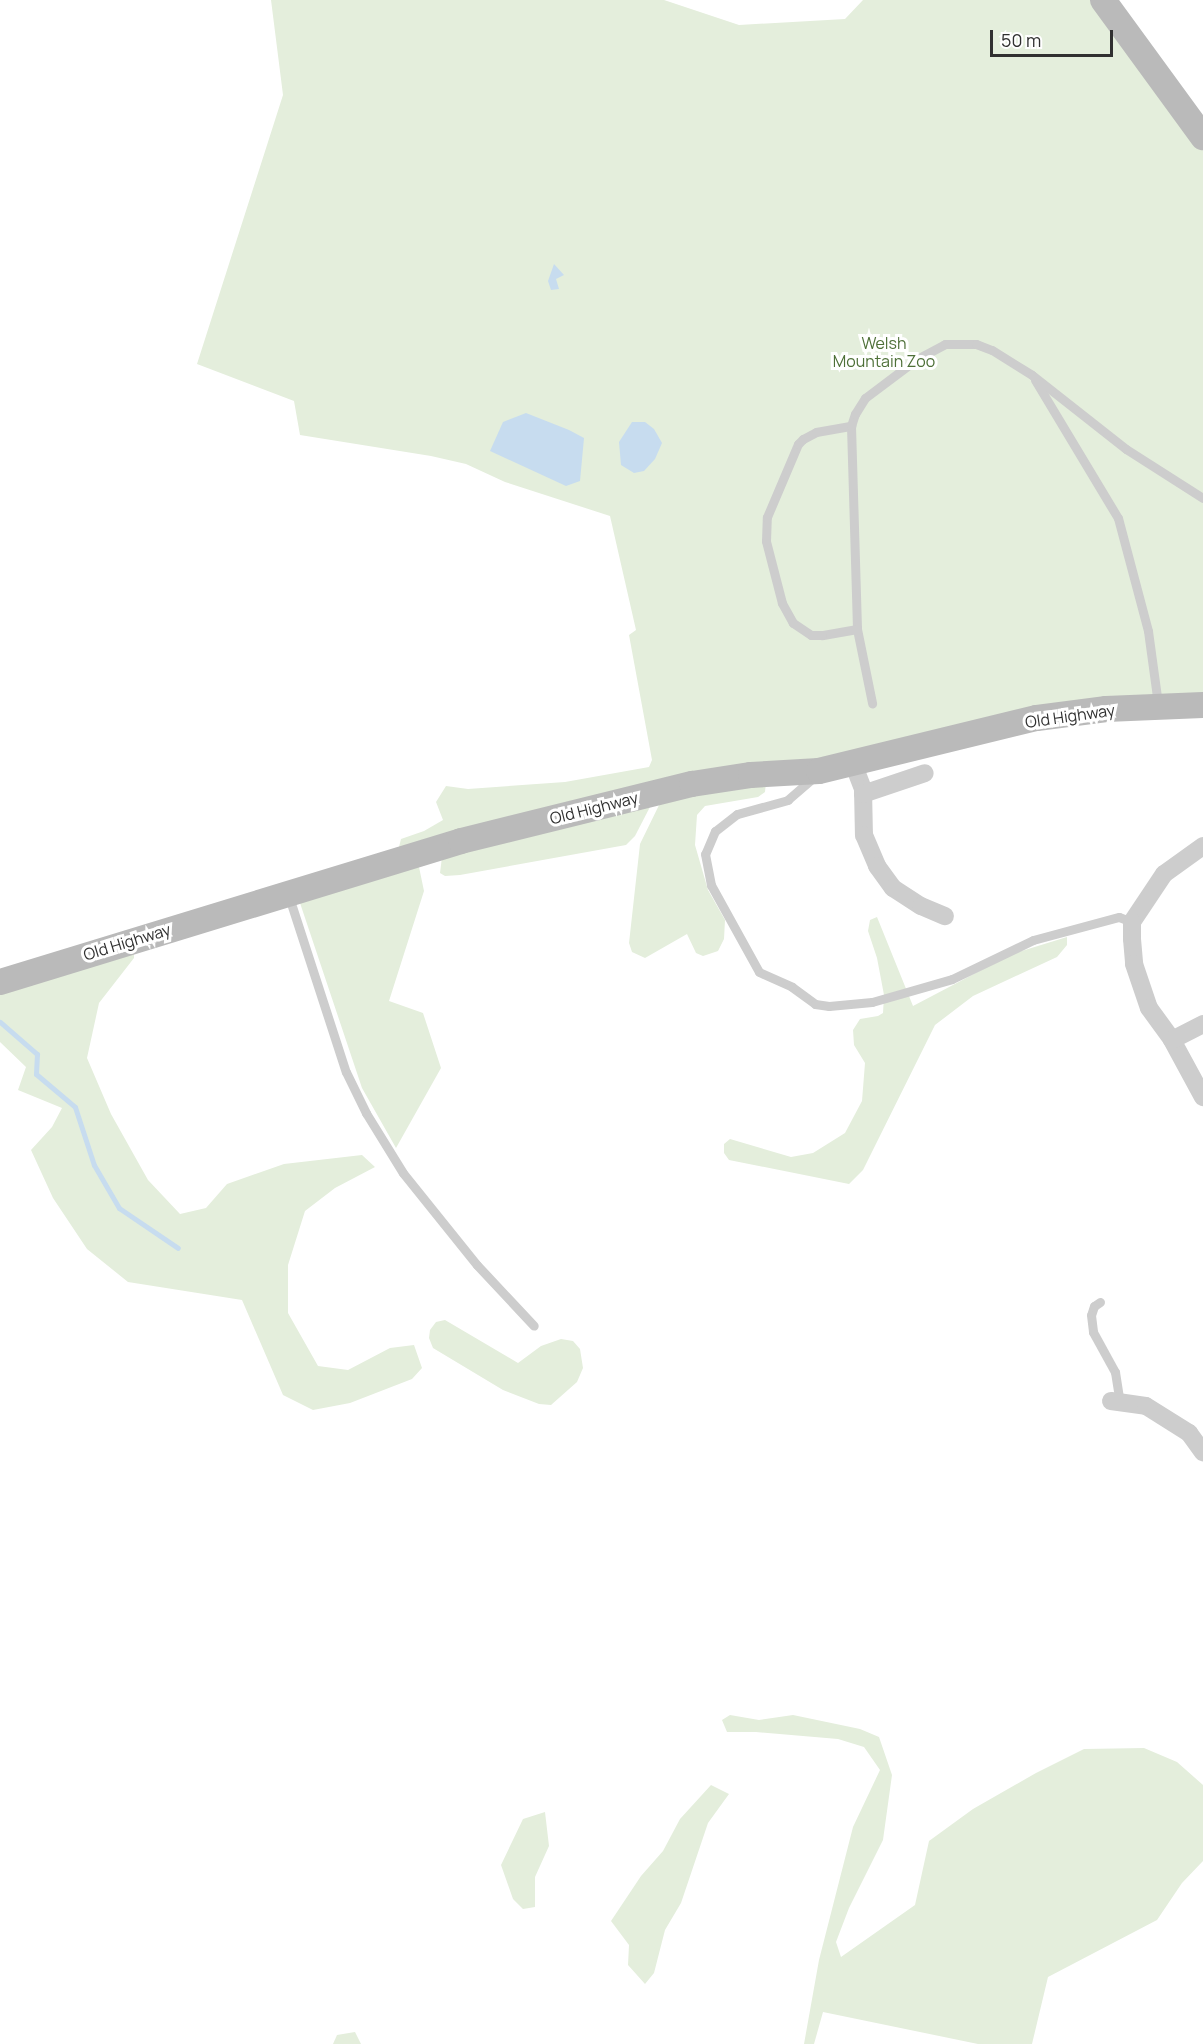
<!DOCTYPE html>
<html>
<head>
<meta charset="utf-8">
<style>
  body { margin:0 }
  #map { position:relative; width:1203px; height:2044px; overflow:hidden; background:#fff; font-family:Manrope,sans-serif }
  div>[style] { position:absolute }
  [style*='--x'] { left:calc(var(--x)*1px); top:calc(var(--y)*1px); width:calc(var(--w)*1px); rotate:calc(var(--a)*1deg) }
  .green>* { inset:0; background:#e4eedc }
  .water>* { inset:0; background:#c7dcef }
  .stream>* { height:5px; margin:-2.5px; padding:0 2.5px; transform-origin:2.5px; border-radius:2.5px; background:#c7dcef }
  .lane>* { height:9px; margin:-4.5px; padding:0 4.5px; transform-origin:4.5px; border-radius:4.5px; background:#cdcdcd }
  .street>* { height:18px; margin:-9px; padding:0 9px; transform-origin:9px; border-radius:9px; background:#cdcdcd }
  .secondary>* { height:26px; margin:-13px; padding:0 13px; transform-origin:13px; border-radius:13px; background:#bababa }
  span { translate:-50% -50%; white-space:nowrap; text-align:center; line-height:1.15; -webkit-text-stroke:6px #fff; paint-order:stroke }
  .park-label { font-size:16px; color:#4e7038 }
  .street-label { font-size:16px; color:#303030 }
  .scale { position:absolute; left:990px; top:30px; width:123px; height:27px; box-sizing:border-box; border:3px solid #303030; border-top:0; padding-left:8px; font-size:18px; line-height:21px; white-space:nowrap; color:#303030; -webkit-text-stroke:4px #fff; paint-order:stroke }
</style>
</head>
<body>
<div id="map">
  <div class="green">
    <div style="clip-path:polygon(271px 0,664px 0,739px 25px,845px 19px,863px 0,1103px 0,1203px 137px,1203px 703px,907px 742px,399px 847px,401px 839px,424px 831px,443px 820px,436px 802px,446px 786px,468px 789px,565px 782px,649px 767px,652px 760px,629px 635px,636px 630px,610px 516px,505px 482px,466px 464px,431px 456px,300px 435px,294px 401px,197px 364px,283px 95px)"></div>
    <div style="clip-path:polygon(766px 782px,765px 792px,758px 797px,705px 806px,697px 815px,695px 845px,708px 890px,725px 920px,724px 939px,718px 951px,703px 956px,696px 953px,687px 934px,645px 958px,632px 952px,629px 943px,640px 844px,662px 799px)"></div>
    <div style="clip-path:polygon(651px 805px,635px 836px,626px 845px,460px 875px,445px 876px,440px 873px,442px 857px)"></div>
    <div style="clip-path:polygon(419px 867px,424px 891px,389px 1001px,423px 1013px,441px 1068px,396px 1148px,362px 1088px,299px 900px)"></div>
    <div style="clip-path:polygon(877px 917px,913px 1006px,1012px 954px,1067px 937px,1067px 945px,1057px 957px,973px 996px,935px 1025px,863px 1170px,849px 1184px,729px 1160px,724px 1153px,724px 1144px,730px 1139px,791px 1157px,813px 1153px,845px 1133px,862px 1101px,865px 1063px,854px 1045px,853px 1030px,860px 1019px,878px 1016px,883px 1013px,884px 995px,877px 958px,868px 931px,870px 920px)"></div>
    <div style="clip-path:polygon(134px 952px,134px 958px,99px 1003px,87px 1058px,111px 1114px,148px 1180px,180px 1214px,206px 1208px,227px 1184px,284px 1164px,362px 1155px,375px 1167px,335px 1188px,305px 1211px,288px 1265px,288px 1313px,318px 1366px,348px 1370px,390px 1348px,414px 1345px,422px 1368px,412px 1379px,350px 1403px,313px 1410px,283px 1395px,242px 1300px,128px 1282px,87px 1249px,53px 1198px,31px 1150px,52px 1127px,62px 1108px,18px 1090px,26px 1067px,0 1042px,0 990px)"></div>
    <div style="clip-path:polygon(445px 1320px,518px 1363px,541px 1346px,561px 1339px,573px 1341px,580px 1349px,583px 1368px,577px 1382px,551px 1405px,539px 1404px,503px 1390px,433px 1348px,429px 1338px,430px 1330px,436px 1322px)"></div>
    <div style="clip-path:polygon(730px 1715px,759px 1720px,793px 1715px,860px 1729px,879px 1737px,892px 1775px,883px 1840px,849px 1908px,836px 1942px,841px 1957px,915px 1905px,929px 1841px,973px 1809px,1036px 1773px,1084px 1749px,1144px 1748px,1177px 1762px,1203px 1785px,1203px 1861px,1182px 1883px,1157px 1920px,1048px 1977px,1032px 2044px,978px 2044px,823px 2012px,814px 2044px,804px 2044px,819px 1960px,853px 1827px,880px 1770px,864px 1747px,838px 1739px,756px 1732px,727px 1732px,722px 1720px)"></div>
    <div style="clip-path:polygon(711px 1785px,729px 1794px,708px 1823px,681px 1903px,665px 1930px,654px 1973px,645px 1984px,628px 1965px,629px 1945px,611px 1921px,641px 1876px,663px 1851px,680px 1819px)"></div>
    <div style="clip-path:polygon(545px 1812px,549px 1846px,535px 1877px,535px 1907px,523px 1909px,513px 1899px,501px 1865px,523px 1819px)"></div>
    <div style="clip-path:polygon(355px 2032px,361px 2044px,333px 2044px,337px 2035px)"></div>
  </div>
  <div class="water">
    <div style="clip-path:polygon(554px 264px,564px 275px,556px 279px,559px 289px,551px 290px,548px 281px)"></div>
    <div style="clip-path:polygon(526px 413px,569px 430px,584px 438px,580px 481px,566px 486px,490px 451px,503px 422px)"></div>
    <div style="clip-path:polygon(632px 422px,645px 422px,654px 429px,662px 443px,655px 459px,644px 471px,634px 473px,621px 465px,619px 442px)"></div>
  </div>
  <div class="stream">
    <div style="--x:0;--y:1022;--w:49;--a:40.9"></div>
    <div style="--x:37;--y:1054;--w:20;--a:93"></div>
    <div style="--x:36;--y:1074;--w:51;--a:40.2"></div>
    <div style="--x:75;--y:1107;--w:61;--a:71.9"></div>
    <div style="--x:94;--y:1165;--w:50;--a:59.8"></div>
    <div style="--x:119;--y:1208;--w:71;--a:34.1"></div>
  </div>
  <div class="lane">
    <div style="--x:1035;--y:380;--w:161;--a:59"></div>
    <div style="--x:1118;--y:518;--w:117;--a:75.1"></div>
    <div style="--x:1148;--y:631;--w:74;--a:82.2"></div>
    <div style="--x:851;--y:426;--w:203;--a:88.3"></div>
    <div style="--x:857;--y:629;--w:76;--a:78.5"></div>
    <div style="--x:857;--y:629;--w:36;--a:170"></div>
    <div style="--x:822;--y:635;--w:11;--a:180"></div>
    <div style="--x:811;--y:635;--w:22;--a:-146"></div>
    <div style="--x:793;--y:623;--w:23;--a:-119"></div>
    <div style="--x:782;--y:603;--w:64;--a:-104.5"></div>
    <div style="--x:766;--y:541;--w:24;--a:-88"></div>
    <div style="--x:767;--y:517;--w:79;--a:-67"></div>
    <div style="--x:798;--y:444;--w:7;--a:-45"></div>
    <div style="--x:803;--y:439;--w:15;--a:-28"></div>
    <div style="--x:816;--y:432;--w:36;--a:-10"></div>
    <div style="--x:851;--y:426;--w:13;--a:-72"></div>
    <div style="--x:855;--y:414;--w:19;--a:-58"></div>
    <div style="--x:865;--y:398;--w:65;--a:-36.9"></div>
    <div style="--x:917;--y:359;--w:32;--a:-28"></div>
    <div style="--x:945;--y:344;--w:31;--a:0"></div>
    <div style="--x:976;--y:344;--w:17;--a:21"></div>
    <div style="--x:992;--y:350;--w:47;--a:32"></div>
    <div style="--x:1032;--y:375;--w:120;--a:38.2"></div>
    <div style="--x:1126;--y:449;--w:91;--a:32.5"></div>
    <div style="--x:814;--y:777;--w:35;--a:139"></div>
    <div style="--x:788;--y:800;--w:53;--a:164.6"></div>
    <div style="--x:737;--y:814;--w:28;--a:142"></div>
    <div style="--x:715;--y:831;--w:25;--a:113"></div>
    <div style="--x:705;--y:854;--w:32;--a:79"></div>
    <div style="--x:711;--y:885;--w:99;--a:61.1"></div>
    <div style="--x:759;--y:972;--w:36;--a:24"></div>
    <div style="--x:792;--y:987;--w:29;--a:36"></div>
    <div style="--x:815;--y:1004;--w:14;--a:8"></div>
    <div style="--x:829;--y:1006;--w:43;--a:-5.3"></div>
    <div style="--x:872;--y:1002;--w:83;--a:-16"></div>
    <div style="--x:952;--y:979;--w:90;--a:-25.7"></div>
    <div style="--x:1033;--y:940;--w:89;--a:-15"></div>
    <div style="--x:1119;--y:917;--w:14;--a:21"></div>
    <div style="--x:288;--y:894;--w:187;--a:72"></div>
    <div style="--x:346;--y:1072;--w:46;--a:64"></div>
    <div style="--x:366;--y:1113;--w:70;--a:58.3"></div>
    <div style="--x:403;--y:1173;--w:118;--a:51.2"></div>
    <div style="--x:477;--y:1265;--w:83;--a:46.9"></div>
    <div style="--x:1100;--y:1302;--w:7;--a:146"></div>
    <div style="--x:1094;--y:1306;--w:9;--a:108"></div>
    <div style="--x:1091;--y:1315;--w:17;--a:83"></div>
    <div style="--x:1093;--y:1332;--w:46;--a:61.2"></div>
    <div style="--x:1115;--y:1372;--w:30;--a:81"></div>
  </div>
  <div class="street">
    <div style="--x:853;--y:763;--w:28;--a:69"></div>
    <div style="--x:863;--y:789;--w:46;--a:88.8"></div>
    <div style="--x:864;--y:835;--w:34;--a:67"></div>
    <div style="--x:877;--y:866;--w:27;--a:54"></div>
    <div style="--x:893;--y:888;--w:33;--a:33"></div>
    <div style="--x:921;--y:906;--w:26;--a:23"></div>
    <div style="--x:863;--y:794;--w:65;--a:-18.7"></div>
    <div style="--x:1203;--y:846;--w:48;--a:144.3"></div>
    <div style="--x:1164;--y:874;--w:58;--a:123.7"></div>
    <div style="--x:1132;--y:922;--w:17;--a:90"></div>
    <div style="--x:1132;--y:939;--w:25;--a:85"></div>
    <div style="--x:1134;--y:964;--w:46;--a:71.2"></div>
    <div style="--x:1149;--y:1008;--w:39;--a:54"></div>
    <div style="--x:1172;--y:1040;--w:65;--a:61.5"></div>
    <div style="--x:1172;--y:1040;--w:35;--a:-27"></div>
    <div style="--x:1111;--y:1401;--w:35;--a:8"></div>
    <div style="--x:1146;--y:1406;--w:51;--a:32.1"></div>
    <div style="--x:1189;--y:1433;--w:24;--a:54"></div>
  </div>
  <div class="secondary">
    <div style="--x:1103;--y:0;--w:170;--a:53.9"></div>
    <div style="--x:0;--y:982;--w:482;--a:-17"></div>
    <div style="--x:461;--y:841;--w:238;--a:-13.9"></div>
    <div style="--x:692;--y:784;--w:60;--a:-8.7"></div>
    <div style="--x:751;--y:775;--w:68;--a:-3.4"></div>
    <div style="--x:819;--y:771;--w:224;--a:-13.7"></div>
    <div style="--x:1037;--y:718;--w:70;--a:-7.4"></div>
    <div style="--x:1106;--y:709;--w:97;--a:-2.4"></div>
  </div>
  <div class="park-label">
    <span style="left:884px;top:352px">Welsh<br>Mountain Zoo</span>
  </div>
  <div class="street-label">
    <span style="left:1070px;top:716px;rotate:-8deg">Old Highway</span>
    <span style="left:594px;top:808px;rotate:-14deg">Old Highway</span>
    <span style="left:127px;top:942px;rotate:-17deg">Old Highway</span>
  </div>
  <div class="scale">50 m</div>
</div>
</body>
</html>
